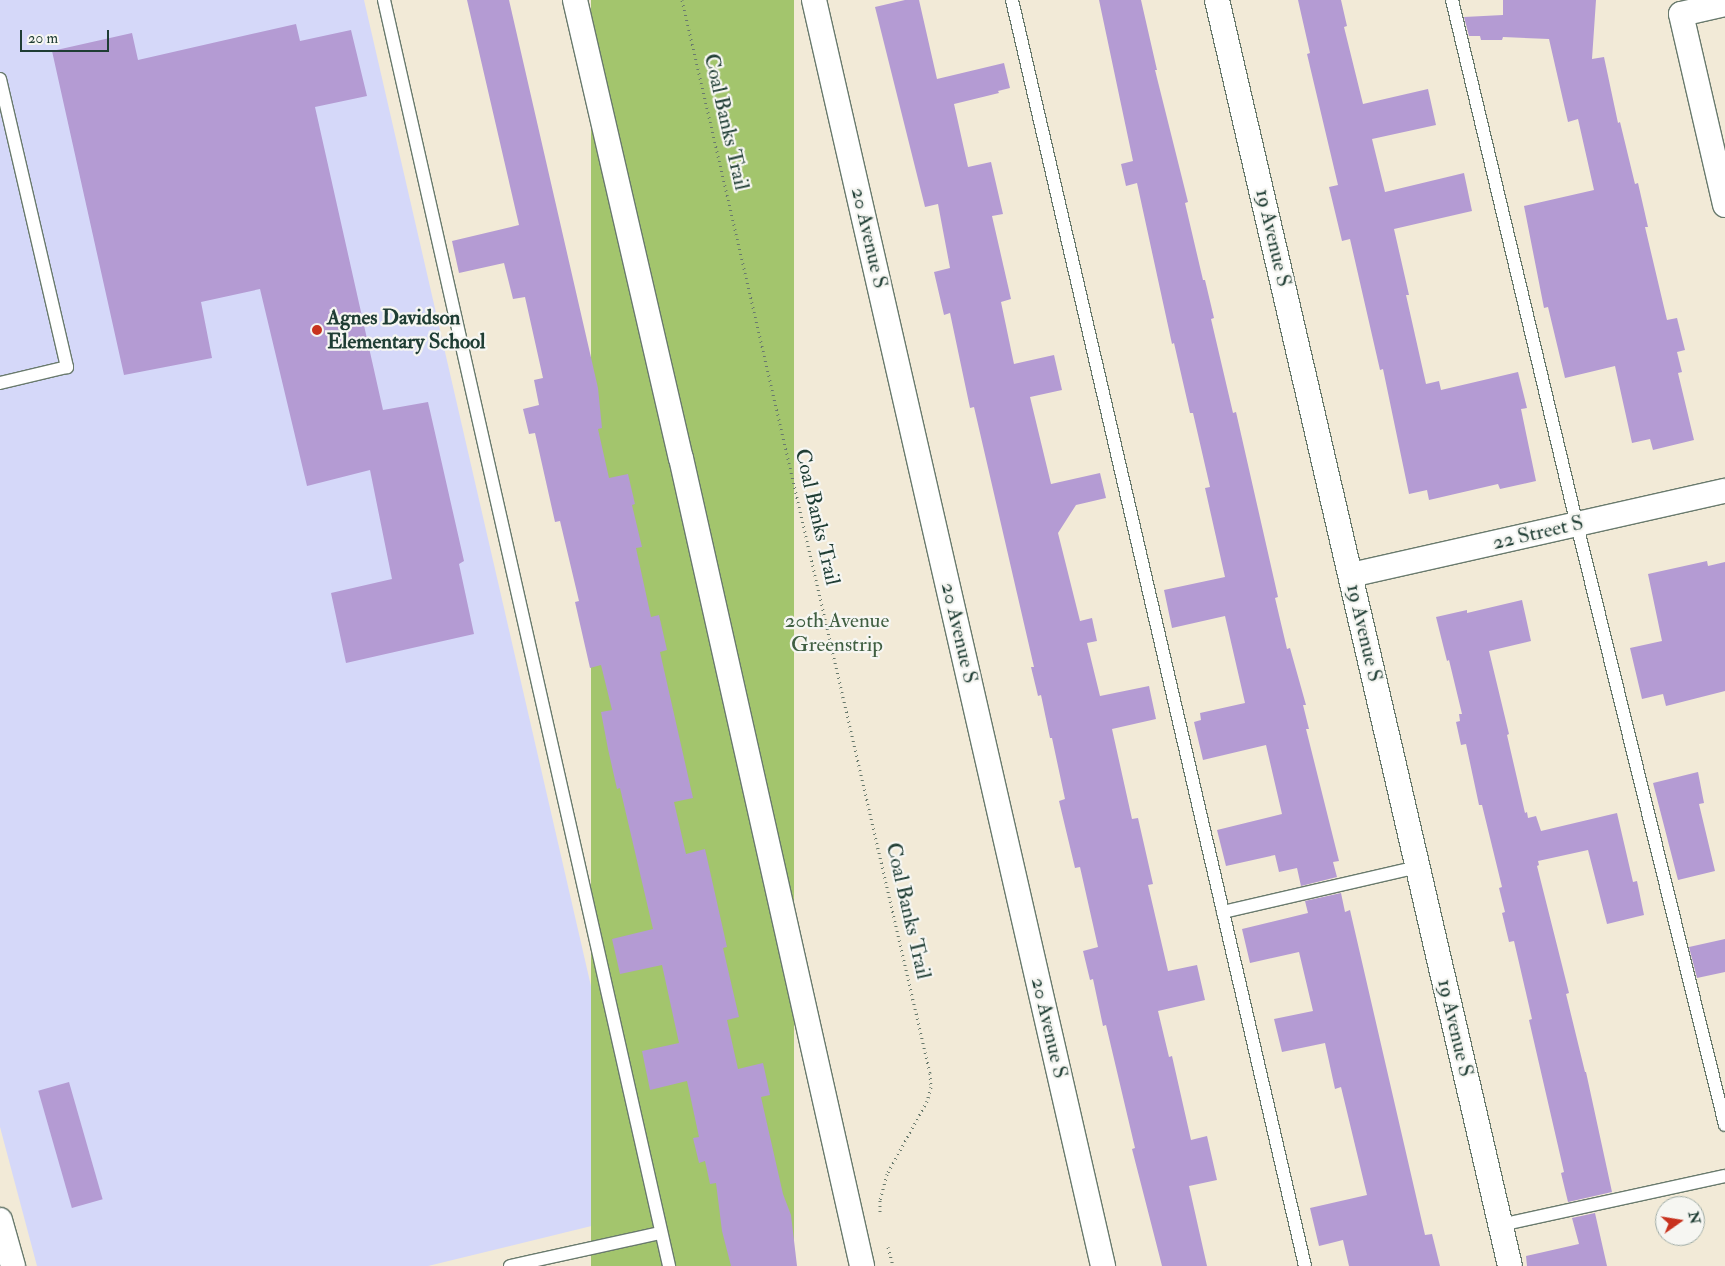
<!DOCTYPE html>
<html>
<head>
<meta charset="utf-8">
<style>
  body { margin:0 }
  #map { position:relative; width:1725px; height:1266px; overflow:hidden; background:#f2ead7; font-family:"IM FELL Double Pica",serif }
  div>[style] { position:absolute }
  [style*='--x'] { left:calc(var(--x)*1px); top:calc(var(--y)*1px); width:calc(var(--w)*1px); rotate:calc(var(--a)*1deg) }
  .built>* { inset:0; background:#d5d8f9 }
  .green>* { inset:0; background:#a3c56d; transform-origin:0 0 }
  .building>* { inset:0; background:#b49bd3; transform-origin:0 0 }
  .path>* { height:3px; margin-top:-1.5px; transform-origin:0; background:repeating-linear-gradient(90deg,#697a6d 0 1px,transparent 0 5px) }
  .roads { filter:drop-shadow(1px 0 #697a6d) drop-shadow(-1px 0 #697a6d) drop-shadow(0 1px #697a6d) drop-shadow(0 -1px #697a6d) }
  .lane>* { height:12px; margin:-6px; padding:0 6px; transform-origin:6px; border-radius:6px; background:#fff }
  .street>* { height:24px; margin:-12px; padding:0 12px; transform-origin:12px; border-radius:12px; background:#fff }
  .dots>* { width:14px; height:14px; translate:-50% -50%; box-sizing:border-box; border:2px solid #f6f6f2; border-radius:50% }
  span { translate:-50% -50%; white-space:nowrap; text-align:center; line-height:1.15; -webkit-text-stroke:4.5px #f6f6f2; paint-order:stroke }
  .street-label { font-size:21px; color:#1f3d34 }
  .poi-label { font-size:21px; color:#1f3d34; font-weight:700 }
  .left { translate:0 -50%; text-align:left }
  .park-label { font-size:21px; color:#405f42 }
  .north { position:absolute; left:1655px; top:1196px; width:50px; height:50px; box-sizing:border-box; background:#f6f6f2; border:1px solid #a0aca6; border-radius:50%; rotate:77deg; font-size:14px; font-weight:700; line-height:20px; text-align:center; color:#1f3d34 }
  .north::after { content:''; display:block; margin:auto; width:18px; height:22px; background:#c8321e; clip-path:polygon(50% 0,100% 100%,50% 72%,0 100%) }
  .scale { position:absolute; left:20px; top:30px; width:89px; height:22px; box-sizing:border-box; border:2px solid #1f3d34; border-top:0; padding-left:6px; font-size:15px; line-height:18px; white-space:nowrap; color:#1f3d34; -webkit-text-stroke:4px #f6f6f2; paint-order:stroke }
</style>
</head>
<body>
<div id="map">
  <div class="built">
    <div style="clip-path:polygon(0 0,364px 0,637px 1186px,624px 1218px,428px 1266px,37px 1266px,0 1127px)"></div>
  </div>
  <div class="green">
    <div style="left:591px;top:0;width:203px;height:1298px"></div>
  </div>
  <div class="building">
    <div style="clip-path:polygon(467px 0,509px 0,598px 388px,602px 428px,598px 429px,609px 478px,628px 474px,635px 504px,632px 505px,642px 547px,636px 548px,651px 617px,659px 615px,667px 650px,660px 652px,693px 798px,674px 802px,686px 854px,705px 849px,727px 947px,723px 948px,739px 1017px,727px 1020px,738px 1069px,763px 1063px,770px 1095px,761px 1097px,783px 1194px,791px 1215px,797px 1266px,731px 1266px,722px 1231px,716px 1183px,710px 1184px,705px 1161px,699px 1163px,693px 1138px,699px 1137px,687px 1081px,650px 1090px,642px 1051px,679px 1043px,662px 965px,620px 974px,612px 939px,653px 929px,620px 788px,617px 789px,608px 749px,601px 712px,612px 710px,601px 665px,590px 668px,575px 602px,579px 601px,560px 521px,555px 522px,535px 433px,529px 434px,523px 409px,539px 405px,534px 380px,543px 378px,525px 297px,513px 299px,504px 263px,459px 273px,452px 241px,519px 225px)"></div>
    <div style="clip-path:polygon(905px 0,919px 0,937px 79px,1004px 63px,1010px 88px,998px 91px,999px 93px,954px 104px,968px 167px,991px 162px,1003px 214px,992px 216px,1011px 299px,1001px 302px,1014px 364px,1054px 355px,1062px 390px,1030px 397px,1051px 484px,1100px 473px,1106px 498px,1076px 505px,1058px 533px,1080px 621px,1092px 618px,1097px 641px,1087px 643px,1100px 696px,1149px 686px,1156px 719px,1112px 729px,1132px 819px,1138px 818px,1153px 884px,1148px 885px,1168px 971px,1197px 965px,1205px 1000px,1158px 1011px,1169px 1057px,1172px 1056px,1191px 1140px,1207px 1136px,1217px 1180px,1189px 1186px,1207px 1266px,1162px 1266px,1132px 1149px,1135px 1148px,1106px 1025px,1103px 1026px,1093px 979px,1090px 980px,1083px 951px,1098px 947px,1080px 867px,1075px 868px,1059px 801px,1065px 799px,1052px 738px,1050px 738px,1041px 695px,1038px 696px,1031px 667px,1034px 667px,974px 407px,970px 408px,950px 313px,944px 315px,934px 272px,950px 268px,938px 204px,925px 207px,875px 7px)"></div>
    <div style="clip-path:polygon(1099px 0,1141px 0,1157px 70px,1155px 70px,1188px 202px,1185px 203px,1203px 280px,1205px 280px,1214px 318px,1211px 319px,1233px 413px,1236px 412px,1278px 597px,1275px 598px,1287px 649px,1290px 648px,1306px 705px,1303px 705px,1309px 729px,1306px 729px,1339px 861px,1333px 862px,1337px 877px,1301px 886px,1297px 868px,1279px 872px,1275px 855px,1226px 866px,1217px 830px,1282px 814px,1266px 745px,1203px 760px,1194px 722px,1201px 720px,1200px 713px,1245px 703px,1225px 616px,1172px 628px,1164px 590px,1225px 577px,1205px 488px,1210px 487px,1193px 413px,1190px 413px,1174px 343px,1172px 344px,1137px 183px,1126px 186px,1121px 164px,1133px 161px)"></div>
    <div style="clip-path:polygon(1298px 0,1341px 0,1347px 26px,1344px 27px,1363px 104px,1428px 89px,1436px 125px,1372px 139px,1385px 192px,1464px 173px,1472px 211px,1394px 229px,1409px 295px,1406px 295px,1426px 384px,1439px 381px,1441px 390px,1518px 372px,1527px 408px,1521px 409px,1536px 481px,1500px 489px,1498px 484px,1429px 500px,1427px 490px,1409px 494px,1383px 369px,1380px 370px,1350px 239px,1342px 241px,1329px 187px,1338px 185px,1307px 54px,1310px 53px)"></div>
    <div style="clip-path:polygon(1503px 0,1596px 0,1592px 59px,1604px 57px,1618px 123px,1620px 122px,1635px 184px,1638px 183px,1648px 227px,1645px 227px,1667px 320px,1677px 318px,1685px 350px,1677px 352px,1682px 372px,1678px 373px,1694px 440px,1653px 450px,1650px 439px,1632px 443px,1615px 366px,1565px 378px,1548px 307px,1544px 308px,1524px 206px,1594px 190px,1578px 119px,1568px 122px,1549px 39px,1503px 37px,1502px 40px,1481px 40px,1480px 36px,1469px 36px,1464px 17px,1503px 15px)"></div>
    <div style="clip-path:polygon(296px 24px,300px 41px,351px 30px,367px 96px,315px 107px,383px 410px,428px 402px,464px 561px,459px 564px,474px 634px,346px 663px,331px 593px,392px 579px,370px 470px,307px 486px,260px 289px,201px 302px,212px 358px,124px 375px,52px 51px,132px 33px,138px 60px)"></div>
    <div style="clip-path:polygon(1707px 561px,1708px 566px,1725px 562px,1725px 691px,1666px 706px,1663px 694px,1642px 699px,1630px 648px,1662px 641px,1648px 574px)"></div>
    <div style="clip-path:polygon(1522px 600px,1531px 641px,1489px 651px,1509px 734px,1507px 735px,1525px 813px,1527px 812px,1528px 818px,1536px 816px,1541px 831px,1617px 813px,1633px 882px,1637px 881px,1644px 915px,1607px 924px,1588px 850px,1538px 861px,1539px 865px,1537px 866px,1569px 993px,1566px 994px,1585px 1072px,1586px 1072px,1612px 1192px,1568px 1202px,1561px 1173px,1564px 1172px,1529px 1020px,1532px 1019px,1514px 941px,1509px 942px,1502px 913px,1505px 912px,1499px 888px,1502px 887px,1482px 805px,1479px 805px,1466px 744px,1461px 745px,1456px 722px,1460px 721px,1459px 714px,1462px 714px,1449px 660px,1447px 661px,1436px 617px,1467px 610px,1467px 613px)"></div>
    <div style="clip-path:polygon(1698px 772px,1704px 803px,1699px 804px,1715px 871px,1678px 880px,1653px 783px)"></div>
    <div style="clip-path:polygon(1341px 893px,1345px 912px,1350px 910px,1425px 1235px,1432px 1234px,1440px 1266px,1349px 1266px,1343px 1240px,1319px 1246px,1310px 1208px,1367px 1195px,1341px 1087px,1335px 1089px,1325px 1043px,1282px 1052px,1274px 1019px,1313px 1011px,1299px 952px,1250px 963px,1242px 929px,1308px 913px,1305px 901px)"></div>
    <div style="clip-path:polygon(1725px 939px,1725px 972px,1697px 978px,1689px 947px)"></div>
    <div style="left:69px;top:1082px;width:122px;height:32px;rotate:74deg"></div>
    <div style="clip-path:polygon(1595px 1213px,1607px 1266px,1527px 1266px,1526px 1256px,1579px 1244px,1572px 1218px)"></div>
  </div>
  <div class="path">
    <div style="--x:682;--y:0;--w:1101;--a:76.99"></div>
    <div style="--x:930;--y:1073;--w:14;--a:86"></div>
    <div style="--x:931;--y:1087;--w:15;--a:106"></div>
    <div style="--x:927;--y:1101;--w:83;--a:118.7"></div>
    <div style="--x:887;--y:1174;--w:27;--a:105"></div>
    <div style="--x:880;--y:1200;--w:12;--a:90"></div>
    <div style="--x:888;--y:1247;--w:20;--a:75"></div>
  </div>
  <div class="roads">
    <div class="lane">
      <div style="--x:384;--y:0;--w:1298;--a:77.31"></div>
      <div style="--x:1012;--y:0;--w:1299;--a:76.97"></div>
      <div style="--x:1452;--y:0;--w:540;--a:76.61"></div>
      <div style="--x:1577;--y:525;--w:618;--a:76.14"></div>
      <div style="--x:0;--y:79;--w:296;--a:76.9"></div>
      <div style="--x:67;--y:367;--w:69;--a:166.6"></div>
      <div style="--x:1223;--y:912;--w:200;--a:-13"></div>
      <div style="--x:1500;--y:1225;--w:230;--a:-12.3"></div>
      <div style="--x:510;--y:1266;--w:154;--a:-12.4"></div>
    </div>
    <div class="street">
      <div style="--x:575;--y:0;--w:470;--a:77"></div>
      <div style="--x:681;--y:458;--w:828;--a:77.37"></div>
      <div style="--x:814;--y:0;--w:1299;--a:77.14"></div>
      <div style="--x:1217;--y:0;--w:1299;--a:76.97"></div>
      <div style="--x:1725;--y:4;--w:45;--a:167.2"></div>
      <div style="--x:1681;--y:14;--w:196;--a:77"></div>
      <div style="--x:1351;--y:575;--w:383;--a:-12.7"></div>
      <div style="--x:0;--y:1220;--w:48;--a:74.2"></div>
    </div>
  </div>
  <div class="dots">
    <div style="left:317px;top:330px;background:#c8321e"></div>
  </div>
  <div class="street-label">
    <span style="left:726px;top:122px;rotate:77deg">Coal Banks Trail</span>
    <span style="left:869px;top:238px;rotate:77deg">20 Avenue S</span>
    <span style="left:1273px;top:238px;rotate:77deg">19 Avenue S</span>
    <span style="left:817px;top:517px;rotate:77deg">Coal Banks Trail</span>
    <span style="left:1538px;top:533px;rotate:-13deg">22 Street S</span>
    <span style="left:959px;top:633px;rotate:77deg">20 Avenue S</span>
    <span style="left:1364px;top:633px;rotate:77deg">19 Avenue S</span>
    <span style="left:908px;top:911px;rotate:77deg">Coal Banks Trail</span>
    <span style="left:1049px;top:1028px;rotate:77deg">20 Avenue S</span>
    <span style="left:1455px;top:1028px;rotate:77deg">19 Avenue S</span>
  </div>
  <div class="poi-label">
    <span class="left" style="left:327px;top:330px">Agnes Davidson<br>Elementary School</span>
  </div>
  <div class="park-label">
    <span style="left:837px;top:633px">20th Avenue<br>Greenstrip</span>
  </div>
  <div class="north">N</div>
  <div class="scale">20 m</div>
</div>
</body>
</html>
